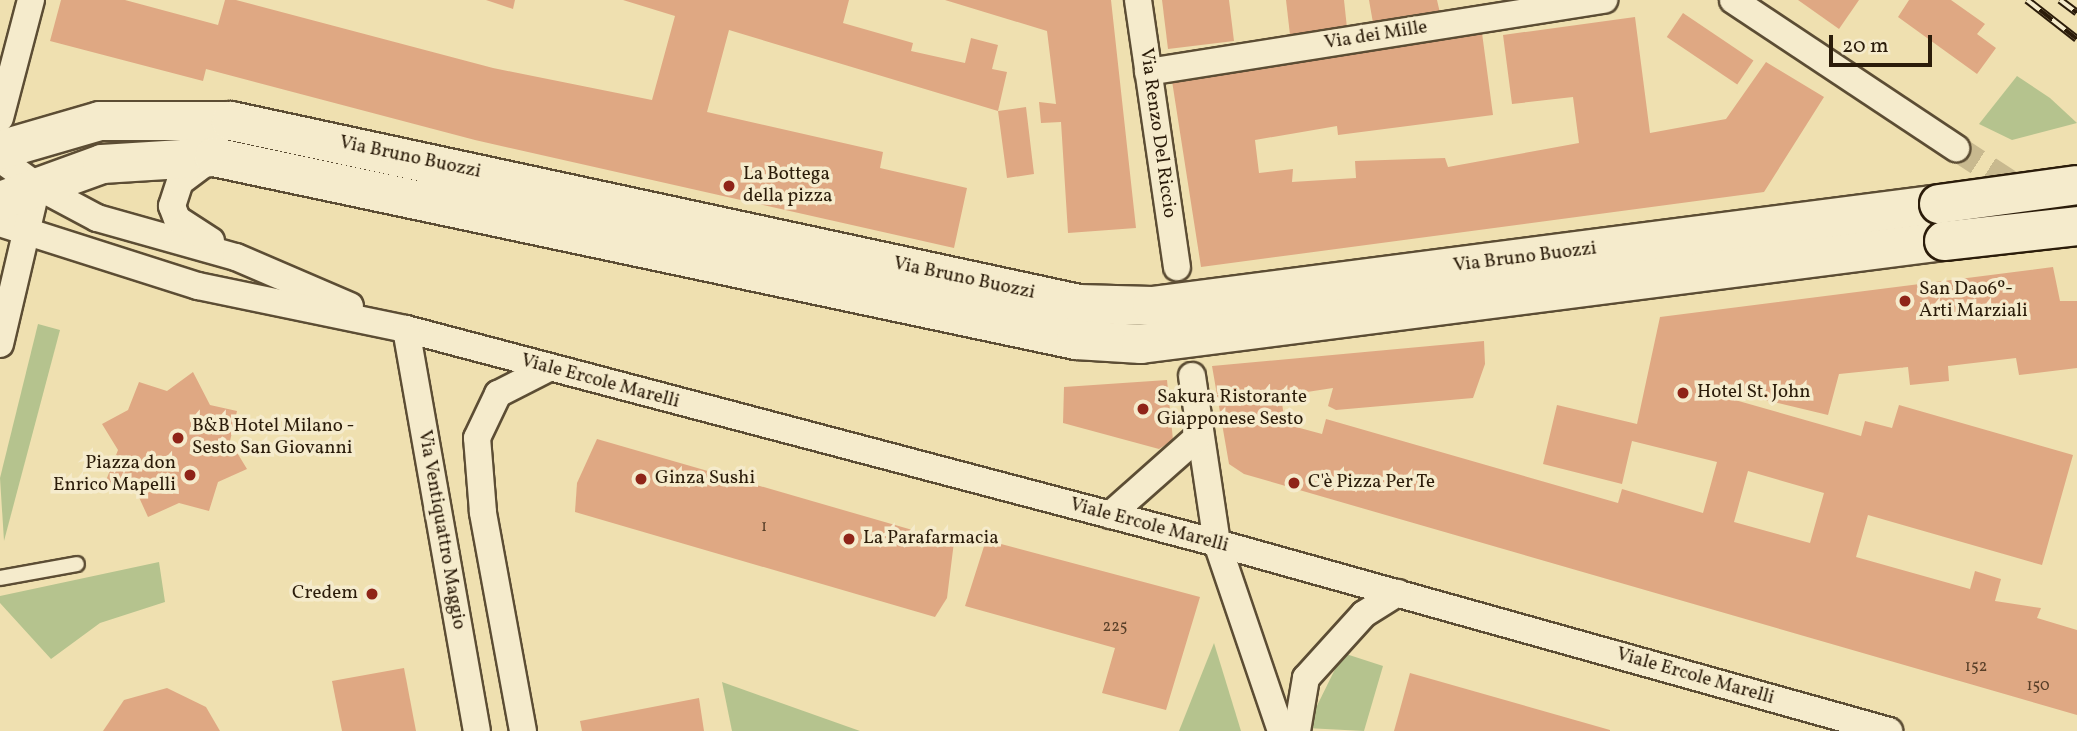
<!DOCTYPE html>
<html>
<head>
<meta charset="utf-8">
<style>
  body { margin:0 }
  #map { position:relative; width:2077px; height:731px; overflow:hidden; background:#efe0b0; font-family:Vollkorn,serif }
  div>[style] { position:absolute }
  [style*='--x'] { left:calc(var(--x)*1px); top:calc(var(--y)*1px); width:calc(var(--w)*1px); rotate:calc(var(--a)*1deg) }
  .green>* { inset:0; background:#b5c38e }
  .building>* { inset:0; background:#dfa883; transform-origin:0 0 }
  .street-tunnel>* { height:26px; margin-top:-13px; transform-origin:0; background:repeating-linear-gradient(90deg,#c8b98f 0 26px,transparent 0 39px) }
  .roads { filter:drop-shadow(2px 0 #5c4d34) drop-shadow(-2px 0 #5c4d34) drop-shadow(0 2px #5c4d34) drop-shadow(0 -2px #5c4d34) }
  .lane>* { height:14px; margin:-7px; padding:0 7px; transform-origin:7px; border-radius:7px; background:#f5ebcc }
  .street>* { height:26px; margin:-13px; padding:0 13px; transform-origin:13px; border-radius:13px; background:#f5ebcc }
  .secondary>* { height:38px; margin:-19px; padding:0 19px; transform-origin:19px; border-radius:19px; background:#f5ebcc }
  .rail>* { height:8px; margin-top:-4px; transform-origin:0; background:repeating-linear-gradient(90deg,#f5ebcc 0 16px,#2b1c0a 0 32px); box-sizing:border-box; border-block:2px solid #2b1c0a }
  .bridges { filter:drop-shadow(2px 0 #2b1c0a) drop-shadow(-2px 0 #2b1c0a) drop-shadow(0 2px #2b1c0a) drop-shadow(0 -2px #2b1c0a) }
  .secondary-bridge>* { height:38px; margin:-19px; padding:0 19px; transform-origin:19px; border-radius:19px; background:#f5ebcc }
  .dots>* { width:19px; height:19px; translate:-50% -50%; box-sizing:border-box; border:4px solid #f5ebcc; border-radius:50% }
  span { translate:-50% -50%; white-space:nowrap; text-align:center; line-height:1.15; -webkit-text-stroke:7px #f5ebcc; paint-order:stroke }
  .number-label { font-size:16px; color:#583f28 }
  .number-label span { -webkit-text-stroke-width:0 }
  .street-label { font-size:19px; color:#2b1c0a }
  .poi-label { font-size:19px; color:#2b1c0a }
  .left { translate:0 -50%; text-align:left }
  .right { translate:-100% -50%; text-align:right }
  .scale { position:absolute; left:1829px; top:35px; width:103px; height:32px; box-sizing:border-box; border:4px solid #2b1c0a; border-top:0; padding-left:9px; font-size:21px; line-height:24px; white-space:nowrap; color:#2b1c0a; -webkit-text-stroke:5px #f5ebcc; paint-order:stroke }
</style>
</head>
<body>
<div id="map">
  <div class="green">
    <div style="clip-path:polygon(2017px 76px,2050px 98px,2077px 123px,2012px 140px,1979px 124px)"></div>
    <div style="clip-path:polygon(38px 324px,60px 330px,4px 541px,0 478px)"></div>
    <div style="clip-path:polygon(159px 562px,165px 602px,100px 623px,51px 659px,0 603px,0 596px)"></div>
    <div style="clip-path:polygon(1214px 643px,1241px 731px,1179px 731px)"></div>
    <div style="clip-path:polygon(1343px 653px,1383px 666px,1364px 731px,1306px 728px)"></div>
    <div style="clip-path:polygon(722px 682px,860px 731px,732px 731px)"></div>
  </div>
  <div class="building">
    <div style="clip-path:polygon(61px 0,125px 0,218px 25px,225px 0,236px 0,493px 68px,652px 100px,675px 16px,623px 0,849px 0,843px 23px,913px 43px,911px 51px,965px 63px,971px 38px,998px 45px,992px 69px,1007px 72px,998px 111px,1026px 107px,1034px 174px,1007px 178px,998px 111px,729px 30px,707px 112px,883px 152px,880px 168px,967px 188px,954px 248px,475px 140px,206px 69px,203px 81px,50px 41px)"></div>
    <div style="clip-path:polygon(486px 0,515px 0,513px 9px)"></div>
    <div style="clip-path:polygon(945px 0,1111px 0,1136px 228px,1068px 233px,1061px 122px,1041px 123px,1039px 102px,1056px 104px,1047px 31px)"></div>
    <div style="clip-path:polygon(1162px 0,1229px 0,1234px 41px,1168px 49px)"></div>
    <div style="clip-path:polygon(1286px 0,1344px 0,1347px 28px,1290px 35px)"></div>
    <div style="clip-path:polygon(1369px 0,1437px 0,1440px 13px,1373px 23px)"></div>
    <div style="clip-path:polygon(1798px 0,1859px 0,1839px 29px)"></div>
    <div style="clip-path:polygon(1909px 0,1951px 0,1985px 24px,1977px 34px,1996px 48px,1977px 74px,1898px 17px)"></div>
    <div style="left:1683px;top:13px;width:85px;height:29px;rotate:34deg"></div>
    <div style="clip-path:polygon(1635px 17px,1650px 133px,1726px 119px,1766px 62px,1824px 97px,1764px 192px,1201px 267px,1172px 81px,1482px 33px,1493px 115px,1338px 135px,1337px 126px,1255px 140px,1259px 173px,1293px 169px,1292px 182px,1356px 178px,1355px 161px,1445px 158px,1448px 167px,1579px 143px,1573px 97px,1512px 104px,1503px 35px)"></div>
    <div style="clip-path:polygon(evenodd,2053px 267px,2060px 301px,2077px 301px,2077px 368px,2019px 375px,2016px 358px,1948px 366px,1949px 381px,1910px 385px,1908px 367px,1839px 374px,1828px 415px,1736px 393px,1735px 400px,1861px 436px,1865px 421px,1892px 428px,1899px 405px,2073px 455px,2042px 565px,1868px 515px,1856px 557px,1970px 589px,1975px 571px,2001px 579px,1995px 601px,2041px 608px,2037px 618px,2077px 630px,2077px 715px,1244px 474px,1229px 464px,1212px 366px,1484px 341px,1485px 364px,1473px 398px,1336px 410px,1328px 406px,1333px 388px,1281px 396px,1285px 424px,1322px 434px,1326px 419px,1618px 503px,1622px 489px,1703px 513px,1717px 462px,1632px 441px,1622px 484px,1543px 464px,1557px 405px,1637px 424px,1660px 317px,2053px 267px,1748px 471px,1824px 493px,1810px 543px,1734px 522px,1748px 471px)"></div>
    <div style="clip-path:polygon(193px 372px,210px 405px,237px 411px,230px 441px,247px 469px,218px 482px,209px 511px,179px 503px,148px 517px,137px 493px,105px 483px,118px 450px,102px 424px,128px 410px,139px 382px,167px 391px)"></div>
    <div style="clip-path:polygon(1167px 380px,1173px 440px,1159px 449px,1063px 423px,1064px 387px)"></div>
    <div style="clip-path:polygon(597px 439px,954px 542px,947px 598px,935px 617px,575px 512px,577px 483px)"></div>
    <div style="clip-path:polygon(986px 540px,1200px 597px,1166px 710px,1102px 693px,1115px 648px,965px 606px)"></div>
    <div style="clip-path:polygon(404px 668px,416px 731px,342px 731px,332px 681px)"></div>
    <div style="clip-path:polygon(1410px 673px,1610px 730px,1610px 731px,1394px 731px)"></div>
    <div style="clip-path:polygon(167px 688px,206px 707px,220px 731px,103px 731px,124px 700px)"></div>
    <div style="clip-path:polygon(699px 698px,704px 731px,582px 731px,580px 721px)"></div>
  </div>
  <div class="street-tunnel">
    <div style="--x:1956;--y:148;--w:145;--a:33.1"></div>
  </div>
  <div class="roads">
    <div class="lane">
      <div style="--x:0;--y:578;--w:78;--a:-10.3"></div>
    </div>
    <div class="street">
      <div style="--x:1138;--y:0;--w:270;--a:81.7"></div>
      <div style="--x:1733;--y:0;--w:268;--a:33.6"></div>
      <div style="--x:1148;--y:72;--w:462;--a:-9"></div>
      <div style="--x:0;--y:118;--w:122;--a:-75.3"></div>
      <div style="--x:0;--y:159;--w:46;--a:36.1"></div>
      <div style="--x:37;--y:186;--w:68;--a:28.1"></div>
      <div style="--x:97;--y:218;--w:144;--a:15.7"></div>
      <div style="--x:236;--y:257;--w:124;--a:23.3"></div>
      <div style="--x:0;--y:223;--w:208;--a:17.7"></div>
      <div style="--x:198;--y:286;--w:212;--a:11.7"></div>
      <div style="--x:406;--y:329;--w:839;--a:14.78"></div>
      <div style="--x:1217;--y:543;--w:698;--a:15.63"></div>
      <div style="--x:211;--y:241;--w:40;--a:-147.1"></div>
      <div style="--x:177;--y:219;--w:14;--a:-111"></div>
      <div style="--x:172;--y:206;--w:25;--a:-72"></div>
      <div style="--x:180;--y:182;--w:41;--a:-37.1"></div>
      <div style="--x:406;--y:329;--w:408;--a:80"></div>
      <div style="--x:0;--y:344;--w:162;--a:-76.8"></div>
      <div style="--x:1192;--y:376;--w:169;--a:81.5"></div>
      <div style="--x:1217;--y:543;--w:199;--a:71.2"></div>
      <div style="--x:1110;--y:515;--w:120;--a:-41.6"></div>
      <div style="--x:523;--y:731;--w:223;--a:-100.4"></div>
      <div style="--x:483;--y:512;--w:74;--a:-94.6"></div>
      <div style="--x:477;--y:438;--w:49;--a:-64.5"></div>
      <div style="--x:498;--y:394;--w:55;--a:-27"></div>
      <div style="--x:1297;--y:731;--w:54;--a:-80.4"></div>
      <div style="--x:1306;--y:678;--w:86;--a:-47.8"></div>
      <div style="--x:1364;--y:614;--w:40;--a:-32"></div>
    </div>
    <div class="secondary">
      <div style="--x:0;--y:150;--w:104;--a:-16.2"></div>
      <div style="--x:100;--y:121;--w:131;--a:0"></div>
      <div style="--x:231;--y:121;--w:868;--a:12.18"></div>
      <div style="--x:1079;--y:304;--w:73;--a:1.6"></div>
      <div style="--x:1152;--y:306;--w:794;--a:-7.38"></div>
      <div style="--x:0;--y:201;--w:109;--a:-19.9"></div>
      <div style="--x:102;--y:164;--w:112;--a:-3.6"></div>
      <div style="--x:214;--y:157;--w:881;--a:11.99"></div>
      <div style="--x:1076;--y:340;--w:65;--a:3.5"></div>
      <div style="--x:1141;--y:344;--w:810;--a:-7.31"></div>
    </div>
  </div>
  <div class="rail">
    <div style="--x:2027;--y:0;--w:63;--a:38"></div>
    <div style="--x:2060;--y:0;--w:21;--a:37"></div>
  </div>
  <div class="bridges">
    <div class="secondary-bridge">
      <div style="--x:1939;--y:204;--w:139;--a:-7.8"></div>
      <div style="--x:1944;--y:241;--w:134;--a:-6.4"></div>
    </div>
  </div>
  <div class="dots">
    <div style="left:729px;top:186px;background:#8f2418"></div>
    <div style="left:1905px;top:301px;background:#8f2418"></div>
    <div style="left:1683px;top:393px;background:#8f2418"></div>
    <div style="left:1143px;top:409px;background:#8f2418"></div>
    <div style="left:178px;top:438px;background:#8f2418"></div>
    <div style="left:190px;top:475px;background:#8f2418"></div>
    <div style="left:641px;top:479px;background:#8f2418"></div>
    <div style="left:1294px;top:483px;background:#8f2418"></div>
    <div style="left:849px;top:539px;background:#8f2418"></div>
    <div style="left:372px;top:594px;background:#8f2418"></div>
  </div>
  <div class="number-label">
    <span style="left:764px;top:527px">1</span>
    <span style="left:1115px;top:627px">225</span>
    <span style="left:1976px;top:667px">152</span>
    <span style="left:2038px;top:686px">150</span>
  </div>
  <div class="street-label">
    <span style="left:1376px;top:36px;rotate:-9deg">Via dei Mille</span>
    <span style="left:1157px;top:133px;rotate:82deg">Via Renzo Del Riccio</span>
    <span style="left:410px;top:158px;rotate:12deg">Via Bruno Buozzi</span>
    <span style="left:1525px;top:258px;rotate:-7deg">Via Bruno Buozzi</span>
    <span style="left:964px;top:279px;rotate:12deg">Via Bruno Buozzi</span>
    <span style="left:600px;top:382px;rotate:15deg">Viale Ercole Marelli</span>
    <span style="left:1149px;top:526px;rotate:15deg">Viale Ercole Marelli</span>
    <span style="left:441px;top:530px;rotate:80deg">Via Ventiquattro Maggio</span>
    <span style="left:1695px;top:677px;rotate:16deg">Viale Ercole Marelli</span>
  </div>
  <div class="poi-label">
    <span class="left" style="left:743px;top:186px">La Bottega<br>della pizza</span>
    <span class="left" style="left:1919px;top:301px">San Dao6º-<br>Arti Marziali</span>
    <span class="left" style="left:1697px;top:393px">Hotel St. John</span>
    <span class="left" style="left:1157px;top:409px">Sakura Ristorante<br>Giapponese Sesto</span>
    <span class="left" style="left:192px;top:438px">B&amp;B Hotel Milano -<br>Sesto San Giovanni</span>
    <span class="right" style="left:176px;top:475px">Piazza don<br>Enrico Mapelli</span>
    <span class="left" style="left:655px;top:479px">Ginza Sushi</span>
    <span class="left" style="left:1308px;top:483px">C'è Pizza Per Te</span>
    <span class="left" style="left:863px;top:539px">La Parafarmacia</span>
    <span class="right" style="left:358px;top:594px">Credem</span>
  </div>
  <div class="scale">20 m</div>
</div>
</body>
</html>
